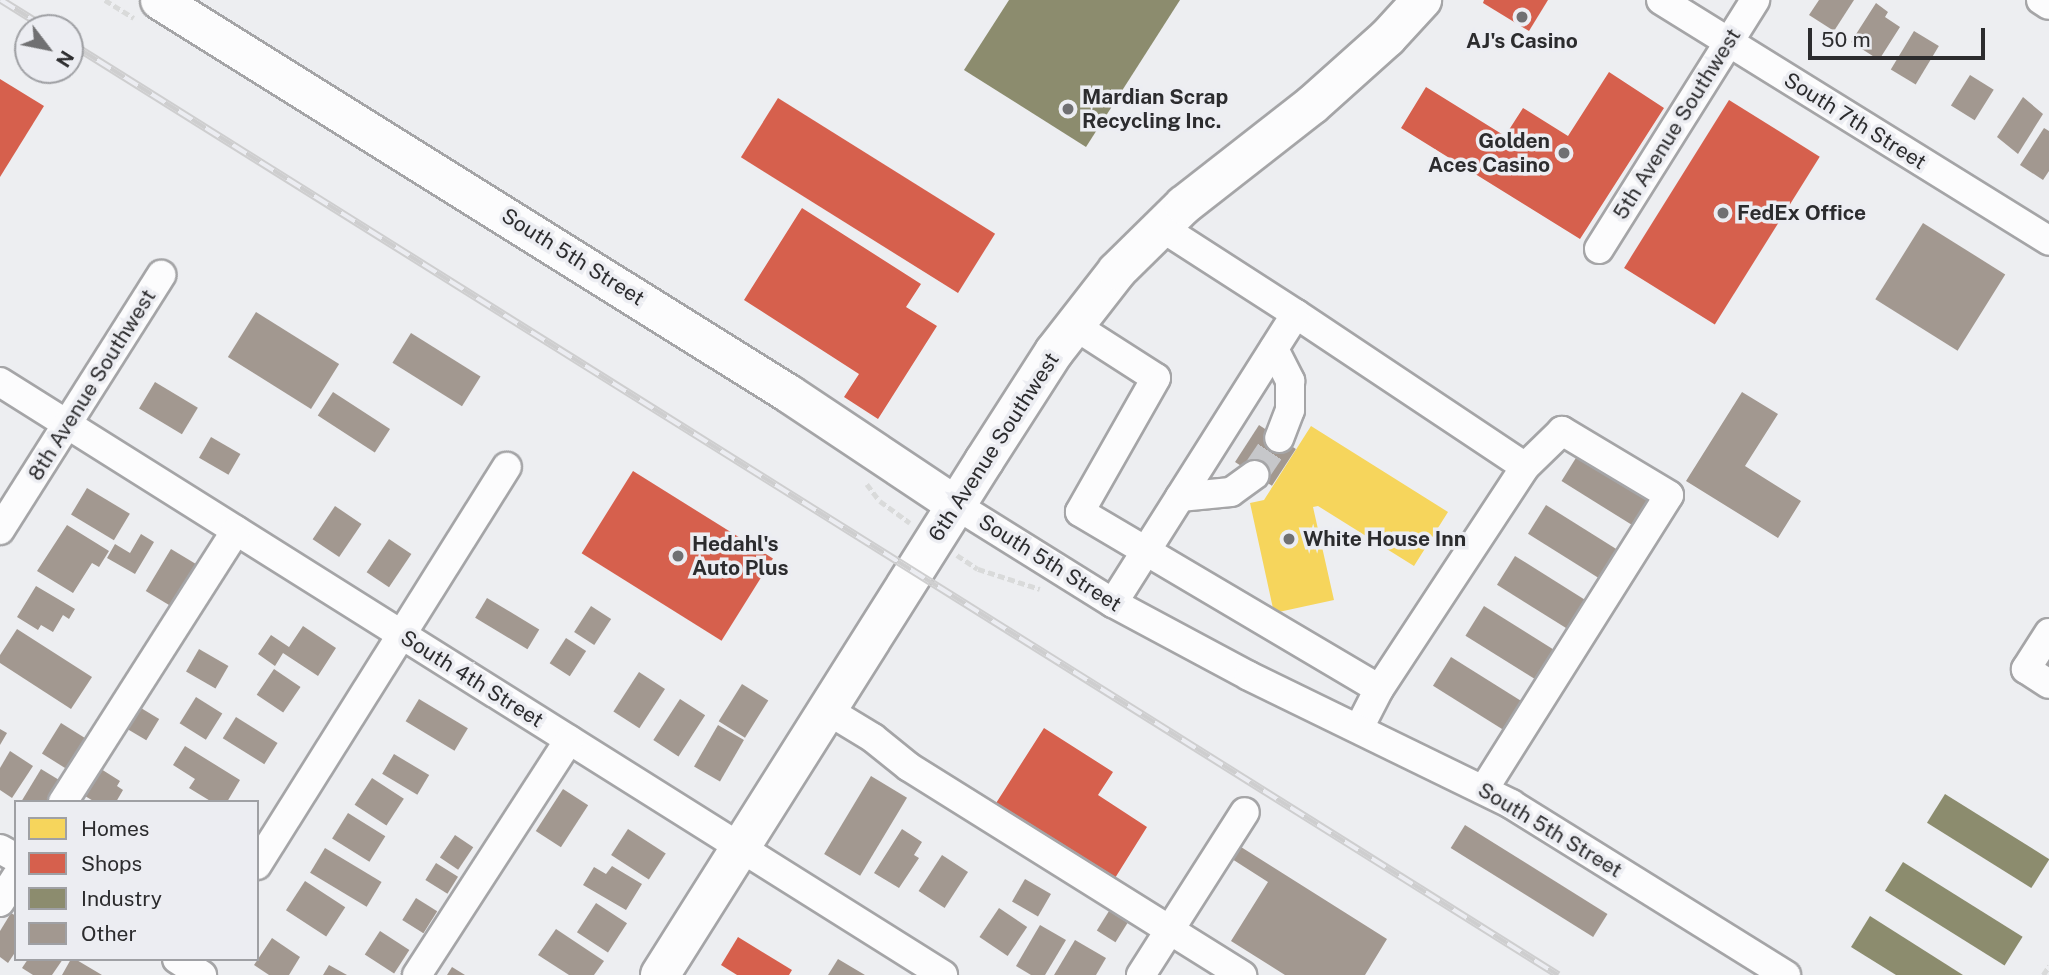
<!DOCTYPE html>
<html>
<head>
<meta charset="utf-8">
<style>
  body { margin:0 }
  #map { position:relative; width:2049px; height:975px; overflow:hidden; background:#edeef1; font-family:"Public Sans",sans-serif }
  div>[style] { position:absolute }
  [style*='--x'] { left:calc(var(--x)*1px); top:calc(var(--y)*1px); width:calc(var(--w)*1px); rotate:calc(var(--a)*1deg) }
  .homes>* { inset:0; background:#f6d55c }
  .shops>* { inset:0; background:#d6604d; transform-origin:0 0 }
  .industry>* { inset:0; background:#8c8c6e; transform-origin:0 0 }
  .building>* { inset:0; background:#a29890; transform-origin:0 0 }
  .minor-tunnel>* { height:28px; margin-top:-14px; transform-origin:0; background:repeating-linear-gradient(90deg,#c6c7ca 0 28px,transparent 0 42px) }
  .path>* { height:4.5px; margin-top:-2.25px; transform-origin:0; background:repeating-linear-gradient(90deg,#d9dada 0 7px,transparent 0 10.5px) }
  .roads { filter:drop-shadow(2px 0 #a5a5a7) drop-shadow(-2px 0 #a5a5a7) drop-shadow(0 2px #a5a5a7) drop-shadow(0 -2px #a5a5a7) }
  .minor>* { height:28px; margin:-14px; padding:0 14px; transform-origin:14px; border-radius:14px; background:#fcfcfd }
  .major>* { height:37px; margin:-18.5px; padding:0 18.5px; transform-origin:18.5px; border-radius:18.5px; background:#fcfcfd }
  .highway>* { height:38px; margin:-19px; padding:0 19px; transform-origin:19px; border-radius:19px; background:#fcfcfd }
  .rail>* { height:8px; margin-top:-4px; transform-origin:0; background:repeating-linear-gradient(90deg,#ecedf2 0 16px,#cececf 0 32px); box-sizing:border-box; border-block:2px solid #cececf }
  .dots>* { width:19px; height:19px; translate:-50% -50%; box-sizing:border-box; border:4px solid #ecedf2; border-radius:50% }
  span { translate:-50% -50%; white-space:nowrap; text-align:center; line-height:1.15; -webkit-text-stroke:7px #ecedf2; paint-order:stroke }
  .poi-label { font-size:21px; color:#2c2c2e; font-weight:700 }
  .left { translate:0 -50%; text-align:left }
  .right { translate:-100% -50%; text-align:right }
  .street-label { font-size:21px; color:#2c2c2e }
  .legend { position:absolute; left:14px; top:800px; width:245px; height:161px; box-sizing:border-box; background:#ecedf2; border:2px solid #9fa0a4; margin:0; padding:9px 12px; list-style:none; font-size:21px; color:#2c2c2e }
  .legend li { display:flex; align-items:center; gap:14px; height:35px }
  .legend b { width:35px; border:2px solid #9fa0a4 }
  .north { position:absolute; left:14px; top:14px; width:70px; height:70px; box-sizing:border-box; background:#ecedf2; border:2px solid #9fa0a4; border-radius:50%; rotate:122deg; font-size:19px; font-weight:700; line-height:28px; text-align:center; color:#2c2c2e }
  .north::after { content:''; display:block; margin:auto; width:24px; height:32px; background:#707072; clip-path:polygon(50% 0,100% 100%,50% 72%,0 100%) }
  .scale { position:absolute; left:1808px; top:28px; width:177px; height:32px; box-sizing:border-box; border:4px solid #2c2c2e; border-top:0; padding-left:9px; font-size:21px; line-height:24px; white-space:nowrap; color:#2c2c2e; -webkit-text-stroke:5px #ecedf2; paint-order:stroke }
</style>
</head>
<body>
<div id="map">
  <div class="homes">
    <div style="clip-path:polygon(1311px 426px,1448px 512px,1414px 566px,1318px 506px,1313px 507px,1334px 600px,1274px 613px,1250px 503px,1264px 500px)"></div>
  </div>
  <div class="shops">
    <div style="clip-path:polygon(1484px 0,1548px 0,1529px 31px,1483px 3px)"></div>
    <div style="clip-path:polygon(1609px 72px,1664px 108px,1580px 239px,1401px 128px,1426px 87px,1505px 136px,1523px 108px,1568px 136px)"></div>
    <div style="clip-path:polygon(0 79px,44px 106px,0 177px)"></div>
    <div style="left:778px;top:98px;width:256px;height:70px;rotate:32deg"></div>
    <div style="left:1729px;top:100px;width:107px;height:198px;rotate:32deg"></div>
    <div style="clip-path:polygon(802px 208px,921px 284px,906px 307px,937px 326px,878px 419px,844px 397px,859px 374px,744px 300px)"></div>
    <div style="left:633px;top:471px;width:165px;height:97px;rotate:32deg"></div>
    <div style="clip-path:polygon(1044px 728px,1113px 772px,1098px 795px,1147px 827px,1110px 886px,991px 811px)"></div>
    <div style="clip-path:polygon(738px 937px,792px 970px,789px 975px,737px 975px,721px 965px)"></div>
  </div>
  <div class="industry">
    <div style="clip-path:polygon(1009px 0,1180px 0,1086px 147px,964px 70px)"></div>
    <div style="left:1945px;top:794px;width:123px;height:34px;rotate:32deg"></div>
    <div style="left:1903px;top:862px;width:141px;height:34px;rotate:32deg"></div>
    <div style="clip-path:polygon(1870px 916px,1963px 975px,1896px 975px,1851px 947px)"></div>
  </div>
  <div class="building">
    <div style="clip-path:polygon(1819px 0,1854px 0,1834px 31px,1809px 15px)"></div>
    <div style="clip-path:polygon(1876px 3px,1888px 12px,1885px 17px,1900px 27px,1879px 60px,1851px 42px)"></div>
    <div style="left:1914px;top:31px;width:29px;height:45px;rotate:31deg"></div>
    <div style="left:1970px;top:75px;width:28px;height:36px;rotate:32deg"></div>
    <div style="clip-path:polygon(2023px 97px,2043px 114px,2018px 154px,1997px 137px)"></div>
    <div style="clip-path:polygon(2044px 128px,2049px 131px,2049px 171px,2043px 180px,2020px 165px)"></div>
    <div style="left:1923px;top:223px;width:97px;height:90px;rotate:32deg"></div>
    <div style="left:256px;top:312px;width:98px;height:53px;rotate:32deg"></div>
    <div style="left:411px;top:333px;width:82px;height:35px;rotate:32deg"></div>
    <div style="left:155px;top:382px;width:50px;height:31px;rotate:31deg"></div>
    <div style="left:333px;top:392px;width:68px;height:28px;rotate:33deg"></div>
    <div style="clip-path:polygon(1742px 392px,1778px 414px,1745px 466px,1801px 501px,1778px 538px,1686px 481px)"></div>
    <div style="left:1259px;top:425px;width:44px;height:44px;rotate:33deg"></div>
    <div style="left:211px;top:437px;width:34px;height:24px;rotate:30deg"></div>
    <div style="left:1579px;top:453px;width:88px;height:33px;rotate:32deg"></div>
    <div style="left:87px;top:488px;width:50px;height:31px;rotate:31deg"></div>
    <div style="left:1546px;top:505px;width:88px;height:34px;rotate:32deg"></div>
    <div style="left:335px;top:506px;width:32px;height:40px;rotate:34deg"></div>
    <div style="clip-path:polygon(67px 525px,109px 551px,99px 567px,92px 563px,73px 593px,37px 571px)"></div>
    <div style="clip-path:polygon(141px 534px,154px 542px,135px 574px,107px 558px,115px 544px,130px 553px)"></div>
    <div style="left:389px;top:539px;width:27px;height:40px;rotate:34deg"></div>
    <div style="left:171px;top:549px;width:31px;height:49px;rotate:31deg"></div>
    <div style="left:1515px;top:556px;width:88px;height:34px;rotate:32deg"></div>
    <div style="clip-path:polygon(36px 586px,75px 609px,69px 619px,63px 615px,53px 632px,41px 625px,38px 630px,17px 617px)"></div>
    <div style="left:487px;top:598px;width:61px;height:23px;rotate:31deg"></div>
    <div style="left:591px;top:606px;width:24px;height:31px;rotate:33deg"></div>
    <div style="left:1484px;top:606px;width:88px;height:35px;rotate:32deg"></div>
    <div style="clip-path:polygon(303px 626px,336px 648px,318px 676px,283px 653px,275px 666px,258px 654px,271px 635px,289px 647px)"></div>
    <div style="clip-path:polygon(17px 629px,92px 677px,71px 709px,0 663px,0 655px)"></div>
    <div style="left:566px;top:638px;width:24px;height:30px;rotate:33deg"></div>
    <div style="left:199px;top:649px;width:34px;height:26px;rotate:30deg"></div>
    <div style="left:1451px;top:657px;width:88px;height:34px;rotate:32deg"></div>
    <div style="left:274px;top:669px;width:32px;height:31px;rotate:34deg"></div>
    <div style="left:639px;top:672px;width:31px;height:47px;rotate:33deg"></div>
    <div style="left:742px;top:684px;width:31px;height:44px;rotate:32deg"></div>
    <div style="left:196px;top:697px;width:31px;height:31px;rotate:32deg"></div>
    <div style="left:419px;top:699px;width:57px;height:26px;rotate:31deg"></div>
    <div style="left:680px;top:699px;width:30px;height:49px;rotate:33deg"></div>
    <div style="left:136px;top:705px;width:27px;height:25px;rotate:31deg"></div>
    <div style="left:236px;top:717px;width:49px;height:25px;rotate:32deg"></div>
    <div style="left:61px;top:723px;width:32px;height:36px;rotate:32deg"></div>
    <div style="left:718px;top:725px;width:30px;height:48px;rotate:30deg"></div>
    <div style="clip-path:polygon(0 729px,7px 733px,0 745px)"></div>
    <div style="clip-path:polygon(185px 746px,240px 780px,227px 802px,212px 802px,189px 788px,195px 779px,173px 765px)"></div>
    <div style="clip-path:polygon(10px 751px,33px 766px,12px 798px,0 790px,0 768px)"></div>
    <div style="left:394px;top:754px;width:41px;height:23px;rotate:31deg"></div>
    <div style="clip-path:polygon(41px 769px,64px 783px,52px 802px,21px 802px)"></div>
    <div style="clip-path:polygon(101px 769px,120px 781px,117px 786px,123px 790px,116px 802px,95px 802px,85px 796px)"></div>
    <div style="left:871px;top:776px;width:42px;height:91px;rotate:31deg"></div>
    <div style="left:372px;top:778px;width:38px;height:32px;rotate:33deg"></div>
    <div style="left:563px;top:789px;width:30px;height:50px;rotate:33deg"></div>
    <div style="left:348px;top:813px;width:44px;height:30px;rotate:32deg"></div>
    <div style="left:1465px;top:825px;width:168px;height:27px;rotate:32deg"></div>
    <div style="left:628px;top:829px;width:45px;height:31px;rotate:33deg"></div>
    <div style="clip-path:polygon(902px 829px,922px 842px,914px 855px,919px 858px,899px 888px,874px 873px)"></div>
    <div style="left:455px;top:835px;width:22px;height:27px;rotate:34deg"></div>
    <div style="clip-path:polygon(1241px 847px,1387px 939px,1365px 975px,1285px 975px,1231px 941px,1268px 882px,1232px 859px)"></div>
    <div style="left:325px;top:848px;width:66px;height:29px;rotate:31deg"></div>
    <div style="left:942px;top:855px;width:31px;height:43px;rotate:33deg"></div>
    <div style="left:436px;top:863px;width:26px;height:20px;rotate:32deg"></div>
    <div style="clip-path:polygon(612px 866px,642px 884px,626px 910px,583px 885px,594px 867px,606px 874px)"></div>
    <div style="left:1025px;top:879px;width:30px;height:26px;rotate:30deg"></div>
    <div style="left:305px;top:881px;width:48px;height:35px;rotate:33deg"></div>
    <div style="left:416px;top:898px;width:25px;height:26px;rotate:32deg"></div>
    <div style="left:596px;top:903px;width:37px;height:35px;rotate:33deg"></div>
    <div style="left:999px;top:908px;width:34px;height:35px;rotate:34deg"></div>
    <div style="left:1109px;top:911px;width:22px;height:23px;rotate:32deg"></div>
    <div style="clip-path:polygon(11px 913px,16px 916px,16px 951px,8px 963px,0 957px,0 931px)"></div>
    <div style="clip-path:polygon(1040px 925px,1066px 940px,1045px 975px,1031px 975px,1016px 966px)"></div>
    <div style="clip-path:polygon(556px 929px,604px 961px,594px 975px,569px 975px,538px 955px)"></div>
    <div style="left:380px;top:931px;width:35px;height:28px;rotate:33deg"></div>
    <div style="clip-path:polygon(272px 938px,300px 957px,289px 975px,269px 975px,254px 965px)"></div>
    <div style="clip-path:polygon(1075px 940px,1106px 958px,1096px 975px,1054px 975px)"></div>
    <div style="clip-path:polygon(28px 959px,63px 959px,52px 975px,33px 975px,22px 968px)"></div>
    <div style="clip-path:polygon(71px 959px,75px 959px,102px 975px,62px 975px)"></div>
    <div style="clip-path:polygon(838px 959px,865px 975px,828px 975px)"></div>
    <div style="clip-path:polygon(329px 965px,347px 975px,323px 975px)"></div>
    <div style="clip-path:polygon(452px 967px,465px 975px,447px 975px)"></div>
  </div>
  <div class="minor-tunnel">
    <div style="--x:1254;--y:475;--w:45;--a:-56"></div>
  </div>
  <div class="path">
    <div style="--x:105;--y:0;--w:34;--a:32"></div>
    <div style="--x:867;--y:484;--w:21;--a:53"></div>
    <div style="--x:880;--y:501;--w:37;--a:36"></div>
    <div style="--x:957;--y:555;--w:25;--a:34"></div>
    <div style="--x:978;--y:569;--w:65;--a:17.9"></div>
    <div style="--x:2043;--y:975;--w:11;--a:-56"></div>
  </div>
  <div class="roads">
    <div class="minor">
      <div style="--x:1661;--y:0;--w:457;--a:31.8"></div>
      <div style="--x:2041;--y:0;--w:9;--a:32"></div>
      <div style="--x:1599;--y:249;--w:294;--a:-57.9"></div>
      <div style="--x:1296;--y:314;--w:275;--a:33.7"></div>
      <div style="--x:1525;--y:467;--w:266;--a:123.3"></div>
      <div style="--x:1379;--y:689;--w:44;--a:117.1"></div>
      <div style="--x:1075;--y:326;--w:96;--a:32.7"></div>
      <div style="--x:1156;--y:378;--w:154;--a:119.6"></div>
      <div style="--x:1080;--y:512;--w:347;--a:30.6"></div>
      <div style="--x:1274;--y:349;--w:36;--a:63"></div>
      <div style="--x:1290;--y:381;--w:29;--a:90"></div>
      <div style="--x:1290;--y:410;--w:30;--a:111"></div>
      <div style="--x:0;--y:382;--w:1114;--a:32.16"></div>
      <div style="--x:1180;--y:497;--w:51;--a:-5.6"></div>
      <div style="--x:1231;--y:492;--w:29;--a:-36"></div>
      <div style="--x:956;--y:505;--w:185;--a:32"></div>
      <div style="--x:1113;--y:603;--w:154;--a:28.2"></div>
      <div style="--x:1249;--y:676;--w:292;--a:26"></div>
      <div style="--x:1511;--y:804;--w:324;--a:31.9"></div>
      <div style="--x:0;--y:530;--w:302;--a:-57.7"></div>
      <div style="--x:1113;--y:603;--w:342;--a:-57.7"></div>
      <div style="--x:1296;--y:314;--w:161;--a:-147.2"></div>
      <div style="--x:2049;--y:633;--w:43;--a:122.6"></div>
      <div style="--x:2026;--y:669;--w:27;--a:33"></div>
      <div style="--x:827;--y:710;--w:54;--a:31.3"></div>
      <div style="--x:873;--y:738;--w:46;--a:38.9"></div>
      <div style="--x:909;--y:767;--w:393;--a:32"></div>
      <div style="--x:1484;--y:789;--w:347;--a:-57.8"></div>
      <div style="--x:1669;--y:495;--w:125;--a:-149.1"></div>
      <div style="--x:1562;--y:431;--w:52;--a:135.8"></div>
      <div style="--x:63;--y:802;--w:322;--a:-57.5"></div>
      <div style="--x:0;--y:849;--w:18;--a:29"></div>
      <div style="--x:257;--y:865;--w:470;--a:-57.9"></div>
      <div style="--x:0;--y:902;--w:30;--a:-57"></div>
      <div style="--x:177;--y:959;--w:30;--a:33"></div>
      <div style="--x:417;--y:975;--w:280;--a:-57.1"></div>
      <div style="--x:1141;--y:975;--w:193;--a:-57.5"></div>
    </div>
    <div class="major">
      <div style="--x:159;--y:0;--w:742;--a:32"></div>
      <div style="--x:788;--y:393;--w:202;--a:33.7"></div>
    </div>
    <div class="highway">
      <div style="--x:660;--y:975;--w:608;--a:-57.77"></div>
      <div style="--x:984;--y:461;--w:130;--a:-57.3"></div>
      <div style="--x:1054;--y:352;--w:103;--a:-52.1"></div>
      <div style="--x:1117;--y:271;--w:94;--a:-44.6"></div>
      <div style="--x:1184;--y:205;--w:162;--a:-38"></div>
      <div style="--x:1312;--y:105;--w:101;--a:-41.8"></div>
      <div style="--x:1387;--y:38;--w:52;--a:-47.4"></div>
    </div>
  </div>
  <div class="rail">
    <div style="--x:1;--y:0;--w:53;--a:31.9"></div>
    <div style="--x:70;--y:43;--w:1756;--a:32.06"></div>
  </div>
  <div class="dots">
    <div style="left:1522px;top:17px;background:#707072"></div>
    <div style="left:1068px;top:109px;background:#707072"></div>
    <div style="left:1564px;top:153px;background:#707072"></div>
    <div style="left:1723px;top:213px;background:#707072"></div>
    <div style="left:1289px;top:539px;background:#707072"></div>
    <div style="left:678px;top:556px;background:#707072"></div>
  </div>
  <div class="poi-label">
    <span style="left:1522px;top:41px">AJ's Casino</span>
    <span class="left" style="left:1082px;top:109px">Mardian Scrap<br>Recycling Inc.</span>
    <span class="right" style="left:1550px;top:153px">Golden<br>Aces Casino</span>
    <span class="left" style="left:1737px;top:213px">FedEx Office</span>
    <span class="left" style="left:1303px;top:539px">White House Inn</span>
    <span class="left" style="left:692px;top:556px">Hedahl's<br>Auto Plus</span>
  </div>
  <div class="street-label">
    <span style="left:1855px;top:121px;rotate:32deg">South 7th Street</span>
    <span style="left:1677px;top:124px;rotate:-58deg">5th Avenue Southwest</span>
    <span style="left:573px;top:257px;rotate:32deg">South 5th Street</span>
    <span style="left:92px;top:385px;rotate:-58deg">8th Avenue Southwest</span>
    <span style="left:994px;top:447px;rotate:-57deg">6th Avenue Southwest</span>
    <span style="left:1050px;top:563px;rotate:32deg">South 5th Street</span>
    <span style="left:472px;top:679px;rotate:32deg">South 4th Street</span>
    <span style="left:1550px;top:830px;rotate:31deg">South 5th Street</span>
  </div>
  <ul class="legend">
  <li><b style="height:19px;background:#f6d55c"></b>Homes</li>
  <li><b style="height:19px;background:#d6604d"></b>Shops</li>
  <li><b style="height:19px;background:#8c8c6e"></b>Industry</li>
  <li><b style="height:19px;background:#a29890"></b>Other</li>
  </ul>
  <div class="north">N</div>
  <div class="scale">50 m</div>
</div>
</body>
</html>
